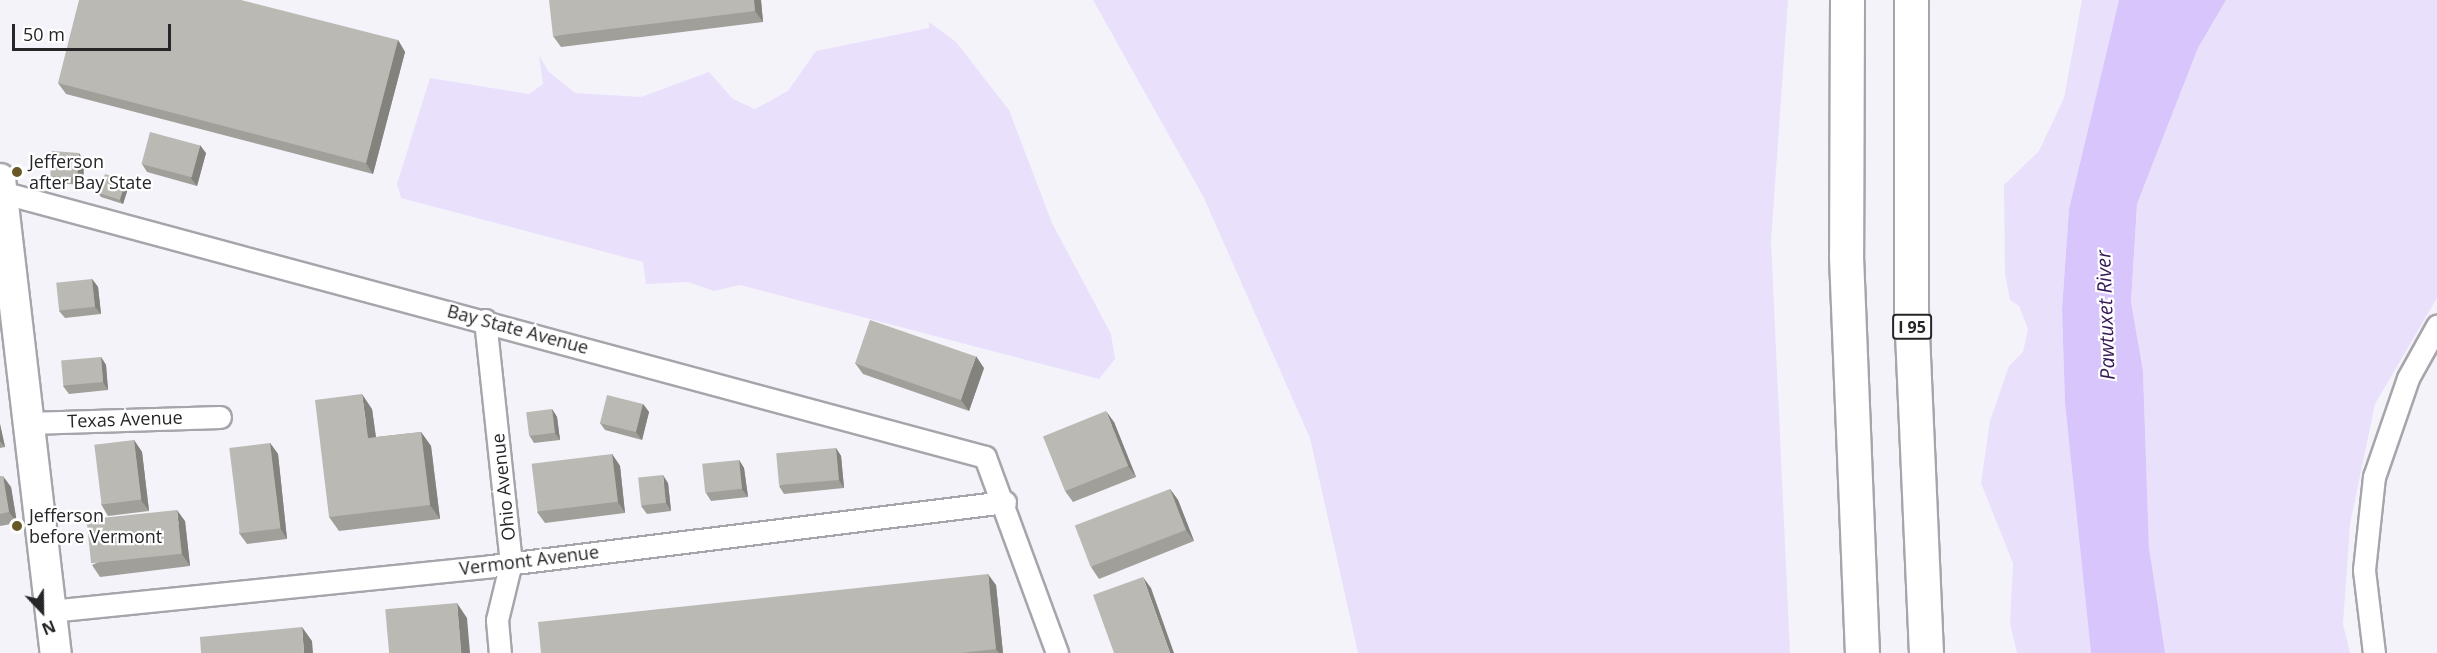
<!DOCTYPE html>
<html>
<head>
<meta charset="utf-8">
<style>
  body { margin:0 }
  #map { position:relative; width:2437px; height:653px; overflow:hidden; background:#f5f3fa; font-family:"Open Sans",sans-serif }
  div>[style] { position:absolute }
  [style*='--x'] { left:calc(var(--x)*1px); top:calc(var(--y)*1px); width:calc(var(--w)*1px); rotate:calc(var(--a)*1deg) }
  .green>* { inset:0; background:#e9e0fc }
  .water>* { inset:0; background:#d8c5fb }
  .roads { filter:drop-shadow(2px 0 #a7a5ab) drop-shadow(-2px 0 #a7a5ab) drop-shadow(0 2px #a7a5ab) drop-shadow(0 -2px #a7a5ab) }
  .minor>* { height:21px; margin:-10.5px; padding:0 10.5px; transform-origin:10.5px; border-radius:10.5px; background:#fff }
  .secondary>* { height:30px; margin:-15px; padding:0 15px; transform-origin:15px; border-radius:15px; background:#fff }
  .motorway>* { height:33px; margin:-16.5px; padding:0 16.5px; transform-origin:16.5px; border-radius:16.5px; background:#fff }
  .wall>* { inset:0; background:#a19f9a }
  .shaded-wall>* { inset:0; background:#83827d }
  .building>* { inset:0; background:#bbb9b3; transform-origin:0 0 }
  .dots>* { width:16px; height:16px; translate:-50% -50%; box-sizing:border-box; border:3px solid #fff; border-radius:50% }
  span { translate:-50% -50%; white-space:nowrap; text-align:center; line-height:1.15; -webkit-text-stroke:4.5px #fff; paint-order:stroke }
  .shield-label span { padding:2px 4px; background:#fff; border:2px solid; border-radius:4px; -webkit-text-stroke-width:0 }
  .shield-label { font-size:16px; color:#262528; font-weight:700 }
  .poi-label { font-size:18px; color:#262528 }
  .left { translate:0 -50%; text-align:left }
  .street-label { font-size:18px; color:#262528 }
  .water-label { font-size:20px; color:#351957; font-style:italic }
  .north { position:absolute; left:12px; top:581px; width:60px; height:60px; -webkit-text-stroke:4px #fff; paint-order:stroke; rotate:158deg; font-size:16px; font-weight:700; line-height:24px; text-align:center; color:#262528 }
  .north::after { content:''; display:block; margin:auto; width:21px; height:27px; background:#262528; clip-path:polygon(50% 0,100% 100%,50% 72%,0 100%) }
  .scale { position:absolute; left:12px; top:24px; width:159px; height:27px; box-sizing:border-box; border:3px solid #262528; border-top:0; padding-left:8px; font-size:18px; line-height:21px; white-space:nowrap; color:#262528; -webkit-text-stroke:4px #fff; paint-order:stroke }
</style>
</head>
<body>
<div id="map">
  <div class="green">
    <div style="clip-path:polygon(1093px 0,1788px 0,1771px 241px,1790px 653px,1358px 653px,1310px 438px,1203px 196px)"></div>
    <div style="clip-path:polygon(2082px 0,2119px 0,2069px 209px,2062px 309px,2065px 403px,2091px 653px,2017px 653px,2010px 623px,2013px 563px,1981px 483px,1990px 421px,2009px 366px,2023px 352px,2028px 329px,2019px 306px,2010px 300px,2005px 274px,2004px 185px,2039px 151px,2064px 98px)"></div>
    <div style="clip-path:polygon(2226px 0,2437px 0,2437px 298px,2375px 404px,2350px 524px,2343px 624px,2350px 653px,2165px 653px,2158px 622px,2149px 548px,2143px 371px,2131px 302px,2137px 204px,2198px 48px)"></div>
    <div style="clip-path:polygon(929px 22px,956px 42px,1009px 110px,1052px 223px,1111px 334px,1115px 359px,1099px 379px,740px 285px,714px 291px,688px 282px,646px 284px,643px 262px,401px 198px,397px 184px,430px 78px,529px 94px,543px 84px,539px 55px,548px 71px,575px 93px,641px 97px,709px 72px,733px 99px,755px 109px,788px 91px,816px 51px,929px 28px)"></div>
  </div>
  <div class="water">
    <div style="clip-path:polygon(2119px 0,2226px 0,2198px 48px,2137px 204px,2131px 302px,2143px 371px,2149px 548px,2165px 653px,2091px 653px,2065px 403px,2062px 309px,2069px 209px)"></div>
  </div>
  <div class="roads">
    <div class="minor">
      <div style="--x:1;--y:192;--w:1019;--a:15.07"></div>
      <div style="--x:985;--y:457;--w:209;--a:69.8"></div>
      <div style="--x:485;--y:320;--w:243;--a:83.9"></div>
      <div style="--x:511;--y:562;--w:60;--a:103.6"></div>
      <div style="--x:497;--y:620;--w:33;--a:85"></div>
      <div style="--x:29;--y:423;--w:191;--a:-1.8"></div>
      <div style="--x:51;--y:611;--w:442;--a:-5.8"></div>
      <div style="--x:491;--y:566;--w:518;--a:-7.1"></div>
      <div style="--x:2374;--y:653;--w:84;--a:-96.9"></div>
      <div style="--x:2364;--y:570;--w:94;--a:-83.9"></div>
      <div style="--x:2374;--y:477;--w:105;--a:-71"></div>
      <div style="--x:2408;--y:378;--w:60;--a:-60.9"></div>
    </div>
    <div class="secondary">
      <div style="--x:0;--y:179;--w:477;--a:83.3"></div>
    </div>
    <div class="motorway">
      <div style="--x:1847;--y:0;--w:256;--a:90.2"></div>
      <div style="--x:1846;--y:256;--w:397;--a:87.7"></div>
      <div style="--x:1911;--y:0;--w:310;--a:90"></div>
      <div style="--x:1911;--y:310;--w:343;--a:87.5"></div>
    </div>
  </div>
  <div class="wall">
    <div style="clip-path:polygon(761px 0,763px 22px,561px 47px,553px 36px)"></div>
    <div style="clip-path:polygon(398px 40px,405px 52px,373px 174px,66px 94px,58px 83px)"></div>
    <div style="clip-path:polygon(206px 153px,197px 186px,147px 172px,142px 164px)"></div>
    <div style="clip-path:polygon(84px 161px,83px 185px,56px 183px,51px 176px)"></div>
    <div style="clip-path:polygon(129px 185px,123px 204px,101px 197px,98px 193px)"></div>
    <div style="clip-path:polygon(92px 279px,98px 287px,101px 314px,65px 318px,59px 311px)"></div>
    <div style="clip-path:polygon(101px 357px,106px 365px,108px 390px,69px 394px,63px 386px)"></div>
    <div style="clip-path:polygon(855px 363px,984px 368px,969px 411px,863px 374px)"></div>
    <div style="clip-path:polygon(643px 404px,649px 412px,642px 440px,605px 430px,600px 423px)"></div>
    <div style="clip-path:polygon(372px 409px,376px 437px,421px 432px,431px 446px,440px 519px,339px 531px,329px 517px)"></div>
    <div style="clip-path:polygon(552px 409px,557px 417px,560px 440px,534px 443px,529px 435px)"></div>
    <div style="clip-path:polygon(1114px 422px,1136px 477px,1073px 502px,1065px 491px)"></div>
    <div style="clip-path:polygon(0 424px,5px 447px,0 448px)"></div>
    <div style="clip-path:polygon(134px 440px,142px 452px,149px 511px,108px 516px,101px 504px)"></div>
    <div style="clip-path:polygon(270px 443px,278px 454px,287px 539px,247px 544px,239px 533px)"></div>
    <div style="clip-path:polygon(836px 448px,841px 456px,844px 488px,784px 494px,779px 486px)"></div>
    <div style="clip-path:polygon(612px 454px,620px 466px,625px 513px,545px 523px,537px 512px)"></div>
    <div style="clip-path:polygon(739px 460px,744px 468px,748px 497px,711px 501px,706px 493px)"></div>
    <div style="clip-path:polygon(0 476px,11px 487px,17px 523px,0 526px)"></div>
    <div style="clip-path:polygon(668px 483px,671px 511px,647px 514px,641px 506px)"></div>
    <div style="clip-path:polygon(1170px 489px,1178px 500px,1194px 541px,1099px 579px,1091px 567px)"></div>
    <div style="clip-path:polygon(185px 521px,190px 566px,100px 577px,92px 565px)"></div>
    <div style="clip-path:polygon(996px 585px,1003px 653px,541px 653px)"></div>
  </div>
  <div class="shaded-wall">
    <div style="clip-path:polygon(754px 0,761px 0,763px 22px,755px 11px)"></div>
    <div style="clip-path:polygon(398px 40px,405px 52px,373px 174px,366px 163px)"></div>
    <div style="clip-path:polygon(200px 145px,206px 153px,197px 186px,191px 178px)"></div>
    <div style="clip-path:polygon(79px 153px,84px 161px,83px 185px,77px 177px)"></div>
    <div style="clip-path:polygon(126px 181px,129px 185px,123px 204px,120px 200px)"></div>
    <div style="clip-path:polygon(92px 279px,98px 287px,101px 314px,95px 307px)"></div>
    <div style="clip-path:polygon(976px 356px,984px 368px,969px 411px,961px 400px)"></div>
    <div style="clip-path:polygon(101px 357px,106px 365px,108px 390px,103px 382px)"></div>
    <div style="clip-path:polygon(362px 394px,372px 409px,378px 453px,368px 438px)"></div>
    <div style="clip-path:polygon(643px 404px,649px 412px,642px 440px,636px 432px)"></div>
    <div style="clip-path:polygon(552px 409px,557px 417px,560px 440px,555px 433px)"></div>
    <div style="clip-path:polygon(1106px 411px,1114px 422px,1136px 477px,1128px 466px)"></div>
    <div style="clip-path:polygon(0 424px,5px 447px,0 441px)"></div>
    <div style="clip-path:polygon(421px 432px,431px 446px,440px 519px,430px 505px)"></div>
    <div style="clip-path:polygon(134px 440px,142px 452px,149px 511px,141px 500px)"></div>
    <div style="clip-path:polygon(270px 443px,278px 454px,287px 539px,280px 528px)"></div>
    <div style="clip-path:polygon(836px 448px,841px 456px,844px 488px,839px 480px)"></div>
    <div style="clip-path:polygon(612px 454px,620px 466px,625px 513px,618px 502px)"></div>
    <div style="clip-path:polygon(739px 460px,744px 468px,748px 497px,742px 489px)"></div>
    <div style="clip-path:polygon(663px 475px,668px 483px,671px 511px,666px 503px)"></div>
    <div style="clip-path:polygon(3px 476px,11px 487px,17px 523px,9px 512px)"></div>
    <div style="clip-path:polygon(1170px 489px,1178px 500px,1194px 541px,1186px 530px)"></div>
    <div style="clip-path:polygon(177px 510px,185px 521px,190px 566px,182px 554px)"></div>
    <div style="clip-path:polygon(988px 574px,996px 585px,1003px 653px,999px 653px,996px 649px)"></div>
    <div style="clip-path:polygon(1143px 577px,1151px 588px,1174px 653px,1170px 653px)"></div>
    <div style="clip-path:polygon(457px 603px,467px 618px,470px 653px,461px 653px)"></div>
    <div style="clip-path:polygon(302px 627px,312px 641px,313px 653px,304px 653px)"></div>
  </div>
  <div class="building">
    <div style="clip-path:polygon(79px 0,241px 0,398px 40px,366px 163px,58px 83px)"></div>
    <div style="clip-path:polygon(549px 0,754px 0,755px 11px,553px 36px)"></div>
    <div style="left:150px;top:132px;width:52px;height:33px;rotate:15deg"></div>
    <div style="left:52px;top:151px;width:27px;height:25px;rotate:4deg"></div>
    <div style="left:105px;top:174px;width:22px;height:20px;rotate:18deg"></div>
    <div style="left:92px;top:279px;width:28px;height:36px;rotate:84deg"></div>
    <div style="left:870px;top:320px;width:112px;height:46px;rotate:19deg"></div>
    <div style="left:101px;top:357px;width:25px;height:40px;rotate:85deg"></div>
    <div style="clip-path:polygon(362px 394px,368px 438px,421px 432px,430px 505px,329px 517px,315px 400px)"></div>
    <div style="left:607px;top:395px;width:37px;height:29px;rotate:14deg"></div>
    <div style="left:552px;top:409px;width:24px;height:26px;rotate:83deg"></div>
    <div style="left:1106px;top:411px;width:59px;height:68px;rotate:68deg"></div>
    <div style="left:134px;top:440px;width:60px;height:40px;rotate:83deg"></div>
    <div style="left:270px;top:443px;width:86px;height:41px;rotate:83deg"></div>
    <div style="left:836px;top:448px;width:32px;height:60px;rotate:85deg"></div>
    <div style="left:612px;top:454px;width:48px;height:81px;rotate:83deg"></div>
    <div style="left:739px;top:460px;width:29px;height:37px;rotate:84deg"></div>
    <div style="left:663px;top:475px;width:28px;height:25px;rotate:84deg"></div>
    <div style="clip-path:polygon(0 476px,3px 476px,9px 512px,0 514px)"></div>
    <div style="left:1170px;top:489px;width:44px;height:102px;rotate:69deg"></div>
    <div style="left:177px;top:510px;width:44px;height:91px;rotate:84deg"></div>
    <div style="clip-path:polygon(988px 574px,996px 649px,960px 653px,541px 653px,538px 622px)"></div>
    <div style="clip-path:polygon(1143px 577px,1170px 653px,1114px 653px,1093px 595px)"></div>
    <div style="left:457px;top:603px;width:50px;height:72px;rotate:85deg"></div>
    <div style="clip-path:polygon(302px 627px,304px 653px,201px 653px,200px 637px)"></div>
  </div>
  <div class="dots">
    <div style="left:17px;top:172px;background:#675825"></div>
    <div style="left:17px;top:526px;background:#675825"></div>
  </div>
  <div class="shield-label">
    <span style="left:1912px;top:327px">I 95</span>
  </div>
  <div class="poi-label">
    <span class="left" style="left:29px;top:172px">Jefferson<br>after Bay State</span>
    <span class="left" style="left:29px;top:526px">Jefferson<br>before Vermont</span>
  </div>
  <div class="street-label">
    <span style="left:518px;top:329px;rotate:15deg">Bay State Avenue</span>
    <span style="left:125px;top:419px;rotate:-2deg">Texas Avenue</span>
    <span style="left:503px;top:487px;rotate:-96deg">Ohio Avenue</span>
    <span style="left:529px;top:560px;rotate:-7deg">Vermont Avenue</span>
  </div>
  <div class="water-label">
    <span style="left:2105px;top:315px;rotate:-92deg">Pawtuxet River</span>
  </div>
  <div class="north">N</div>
  <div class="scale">50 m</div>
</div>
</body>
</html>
